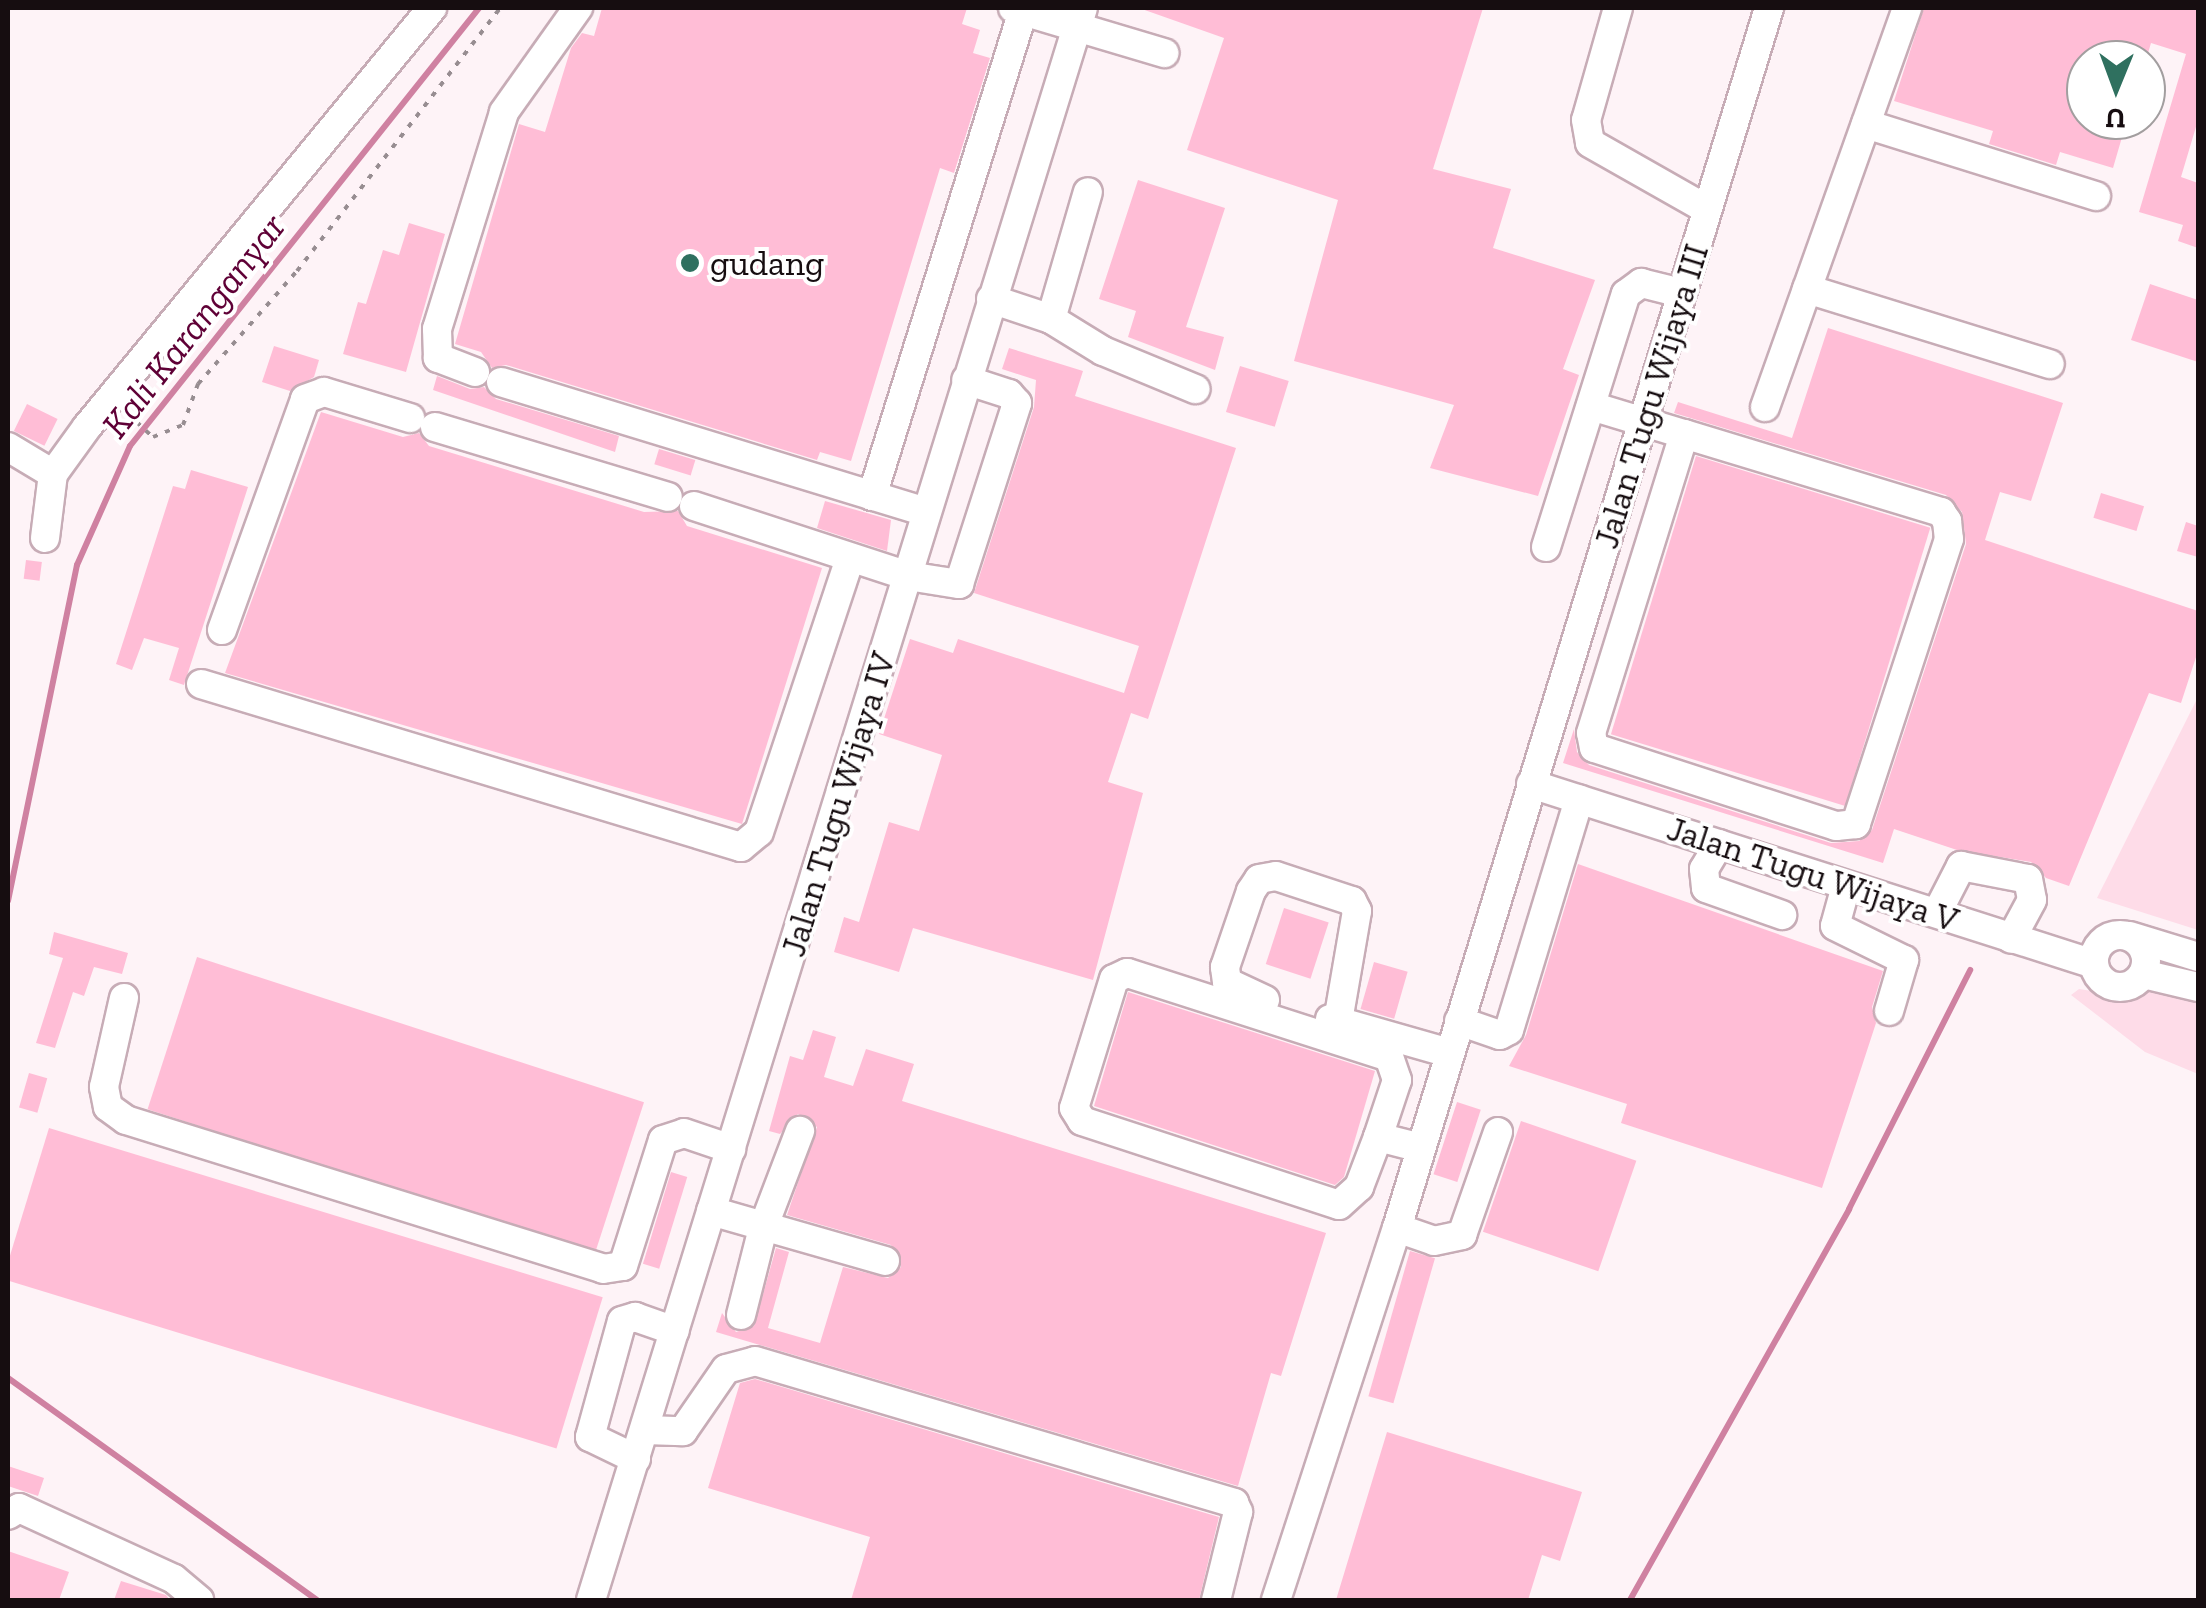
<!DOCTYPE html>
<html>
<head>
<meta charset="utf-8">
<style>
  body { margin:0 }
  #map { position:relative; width:2206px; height:1608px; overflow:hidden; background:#fef3f7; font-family:"Zilla Slab",serif }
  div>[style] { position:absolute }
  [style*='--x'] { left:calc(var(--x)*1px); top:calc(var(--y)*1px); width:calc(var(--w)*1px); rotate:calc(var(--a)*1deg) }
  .green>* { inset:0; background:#fedce8 }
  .stream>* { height:6px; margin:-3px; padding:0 3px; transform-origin:3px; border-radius:3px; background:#cf81a1 }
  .building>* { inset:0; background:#ffbdd6; transform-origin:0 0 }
  .path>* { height:4px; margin-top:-2px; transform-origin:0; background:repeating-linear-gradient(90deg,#978d91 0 5px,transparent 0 13px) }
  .roads { filter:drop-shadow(2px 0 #c7acb6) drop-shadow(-2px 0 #c7acb6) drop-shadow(0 2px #c7acb6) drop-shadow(0 -2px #c7acb6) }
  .minor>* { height:28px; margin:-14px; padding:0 14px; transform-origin:14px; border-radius:14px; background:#fff }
  .minor>.ring { margin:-14px; padding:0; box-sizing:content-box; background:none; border:28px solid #fff; border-radius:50% }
  .dots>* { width:28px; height:28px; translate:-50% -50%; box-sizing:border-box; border:5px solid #fff; border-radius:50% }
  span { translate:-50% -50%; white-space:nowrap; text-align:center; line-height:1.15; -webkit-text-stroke:8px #fff; paint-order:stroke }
  .poi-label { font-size:35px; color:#160d10 }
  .left { translate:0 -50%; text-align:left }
  .street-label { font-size:35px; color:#160d10 }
  .water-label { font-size:38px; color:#5f0036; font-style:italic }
  .frame { position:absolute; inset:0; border:10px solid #160d10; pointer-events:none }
  .north { position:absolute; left:2066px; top:40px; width:100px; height:100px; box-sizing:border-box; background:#fff; border:2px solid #a29e9f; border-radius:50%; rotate:181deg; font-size:28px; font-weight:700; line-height:40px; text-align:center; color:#160d10 }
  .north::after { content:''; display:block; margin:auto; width:35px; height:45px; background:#2f705f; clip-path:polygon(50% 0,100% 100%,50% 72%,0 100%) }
</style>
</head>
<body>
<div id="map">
  <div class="green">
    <div style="clip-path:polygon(2198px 697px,2198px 930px,2097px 898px)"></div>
    <div style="clip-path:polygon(2161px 983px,2198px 994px,2198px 1074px,2145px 1052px,2071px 995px,2079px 989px,2130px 997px)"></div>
  </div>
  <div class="stream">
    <div style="--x:8;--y:901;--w:343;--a:-78.4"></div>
    <div style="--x:77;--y:565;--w:130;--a:-66"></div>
    <div style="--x:130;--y:446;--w:560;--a:-51.45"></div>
    <div style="--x:8;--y:1378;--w:380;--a:35.7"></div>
    <div style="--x:1630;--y:1600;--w:448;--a:-60.7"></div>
    <div style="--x:1849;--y:1209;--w:268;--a:-63.1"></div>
  </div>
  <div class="building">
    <div style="clip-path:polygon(602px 8px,967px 8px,962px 24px,980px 30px,973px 53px,990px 58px,954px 173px,940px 168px,851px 461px,820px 452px,817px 460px,506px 365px,492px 368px,481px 352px,455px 344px,519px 124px,545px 132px,571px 48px,582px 33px,594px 36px)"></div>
    <div style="clip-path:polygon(1139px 8px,1483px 8px,1433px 169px,1511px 189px,1493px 248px,1595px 280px,1563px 369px,1579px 375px,1538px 496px,1430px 468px,1454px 405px,1294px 361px,1338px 200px,1187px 150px,1224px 38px)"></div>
    <div style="clip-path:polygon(1924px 8px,2198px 8px,2198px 120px,2181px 177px,2198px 183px,2198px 248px,2178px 241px,2183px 225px,2139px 212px,2186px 54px,2151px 43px,2146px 60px,2086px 60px,2086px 120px,2127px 120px,2113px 168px,2060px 152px,2056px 165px,1989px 144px,1993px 131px,1894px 101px)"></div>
    <div style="clip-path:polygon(1138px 180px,1225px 208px,1186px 327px,1224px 337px,1215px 370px,1128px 337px,1136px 311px,1099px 299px)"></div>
    <div style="clip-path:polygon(409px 223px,445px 234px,406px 372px,343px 354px,358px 302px,366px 304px,383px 250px,399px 255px)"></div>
    <div style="clip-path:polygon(2150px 284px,2198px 300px,2198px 362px,2131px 340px)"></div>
    <div style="clip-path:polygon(1828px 328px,2063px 403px,2031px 501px,2000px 492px,1985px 540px,2198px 611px,2198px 651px,2181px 703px,2149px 693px,2069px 886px,2046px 878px,2031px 862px,1957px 850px,1894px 829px,1883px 863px,1563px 763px,1574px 729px,1577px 752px,1589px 765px,1831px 843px,1859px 841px,1872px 830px,1966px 544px,1962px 512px,1946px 495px,1674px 413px,1678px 402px,1792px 438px)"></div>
    <div style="clip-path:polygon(274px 346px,319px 360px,314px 377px,290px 391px,262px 382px)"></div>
    <div style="clip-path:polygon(1009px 348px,1083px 371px,1075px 396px,1236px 448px,1148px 719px,1131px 713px,1108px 782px,1143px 793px,1093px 980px,913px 928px,899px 972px,834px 952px,844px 917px,859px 922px,889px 822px,919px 831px,942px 755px,879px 734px,910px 639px,953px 653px,958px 639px,1124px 693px,1139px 646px,974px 593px,1034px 407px,1036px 380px,1002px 369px)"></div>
    <div style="left:1240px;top:366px;width:51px;height:48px;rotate:17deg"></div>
    <div style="clip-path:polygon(437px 376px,470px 389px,484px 387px,496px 399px,619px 436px,615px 452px,433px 390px)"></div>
    <div style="left:27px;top:404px;width:34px;height:30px;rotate:26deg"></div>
    <div style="clip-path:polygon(321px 412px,403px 437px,419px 433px,429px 446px,644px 512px,678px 511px,687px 526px,822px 568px,742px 824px,225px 673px)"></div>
    <div style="left:659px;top:449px;width:38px;height:16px;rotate:17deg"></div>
    <div style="left:1696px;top:456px;width:245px;height:291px;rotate:17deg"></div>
    <div style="clip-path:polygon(191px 470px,248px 487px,184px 685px,169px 680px,179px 648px,144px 638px,132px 670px,116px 664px,173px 486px,185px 489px)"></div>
    <div style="left:2101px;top:493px;width:45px;height:26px;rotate:17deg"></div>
    <div style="clip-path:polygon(825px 501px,891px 520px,887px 551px,817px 528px)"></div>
    <div style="clip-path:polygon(2186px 522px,2198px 526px,2198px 557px,2177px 551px)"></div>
    <div style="left:26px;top:560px;width:16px;height:19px;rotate:7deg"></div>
    <div style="clip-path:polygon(1578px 864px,1883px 971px,1872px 1007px,1876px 1023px,1822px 1188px,1621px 1123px,1627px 1104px,1509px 1066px,1526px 1035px)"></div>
    <div style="left:1284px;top:908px;width:47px;height:59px;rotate:18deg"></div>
    <div style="clip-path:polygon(54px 932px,128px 953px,122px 974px,94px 967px,84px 996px,73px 992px,55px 1048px,36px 1043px,63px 958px,49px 954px)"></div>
    <div style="left:197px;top:957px;width:470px;height:160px;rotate:18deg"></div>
    <div style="left:1374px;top:962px;width:35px;height:49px;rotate:16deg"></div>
    <div style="clip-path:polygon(1128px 992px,1375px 1071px,1344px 1177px,1335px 1185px,1094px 1106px)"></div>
    <div style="clip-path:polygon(813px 1030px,836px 1037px,824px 1077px,853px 1086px,866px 1049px,914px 1064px,902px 1101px,1326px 1233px,1281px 1376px,1271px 1373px,1238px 1486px,716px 1332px,722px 1313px,736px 1332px,754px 1326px,776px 1248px,789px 1252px,768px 1328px,820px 1343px,843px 1267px,888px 1278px,901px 1267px,891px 1245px,787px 1215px,817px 1127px,798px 1114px,780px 1134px,769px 1131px,790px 1056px,803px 1060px)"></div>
    <div style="left:29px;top:1073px;width:19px;height:36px;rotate:16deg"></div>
    <div style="left:1457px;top:1102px;width:25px;height:76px;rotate:18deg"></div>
    <div style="left:1521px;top:1121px;width:122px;height:117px;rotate:19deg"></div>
    <div style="left:49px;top:1128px;width:579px;height:158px;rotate:17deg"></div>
    <div style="left:671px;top:1172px;width:17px;height:96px;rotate:17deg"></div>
    <div style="left:1410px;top:1251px;width:26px;height:151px;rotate:16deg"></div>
    <div style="clip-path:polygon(755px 1379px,1219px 1517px,1199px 1600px,851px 1600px,870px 1537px,708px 1488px,740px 1383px)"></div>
    <div style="clip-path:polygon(1387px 1432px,1582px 1492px,1560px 1561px,1542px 1555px,1528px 1600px,1336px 1600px)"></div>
    <div style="clip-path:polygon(8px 1466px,44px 1478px,38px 1496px,8px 1486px)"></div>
    <div style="clip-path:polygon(8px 1551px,69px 1572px,59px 1600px,8px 1600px)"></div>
    <div style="clip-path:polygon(121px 1581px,166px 1595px,170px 1600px,114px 1600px)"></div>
  </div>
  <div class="path">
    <div style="--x:127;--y:413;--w:35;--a:43"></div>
    <div style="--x:153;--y:437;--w:32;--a:-22"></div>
    <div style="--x:183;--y:425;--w:44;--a:-69.9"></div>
    <div style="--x:198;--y:384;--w:150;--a:-48.8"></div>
    <div style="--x:297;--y:271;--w:332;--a:-52.3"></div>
  </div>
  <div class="roads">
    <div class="minor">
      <div style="--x:1013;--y:8;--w:158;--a:16.6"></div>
      <div style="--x:1618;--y:8;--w:116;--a:105.9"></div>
      <div style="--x:1586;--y:120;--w:23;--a:80"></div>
      <div style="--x:1590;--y:143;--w:133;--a:29.6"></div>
      <div style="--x:1866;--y:124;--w:241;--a:17.4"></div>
      <div style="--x:1807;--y:289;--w:254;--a:17.2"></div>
      <div style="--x:991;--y:299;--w:63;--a:18.4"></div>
      <div style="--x:1051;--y:319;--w:132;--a:-73.8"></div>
      <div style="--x:1051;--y:319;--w:61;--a:31.6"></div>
      <div style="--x:1103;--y:351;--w:100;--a:22.4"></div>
      <div style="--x:475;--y:372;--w:40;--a:-159"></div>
      <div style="--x:438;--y:358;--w:29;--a:-92"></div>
      <div style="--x:437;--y:329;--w:227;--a:-72.8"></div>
      <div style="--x:504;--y:112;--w:128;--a:-54.6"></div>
      <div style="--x:501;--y:382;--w:445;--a:17"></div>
      <div style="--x:1591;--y:406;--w:97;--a:16.8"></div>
      <div style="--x:1684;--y:434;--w:269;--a:16.9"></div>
      <div style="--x:1941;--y:512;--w:11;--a:56"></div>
      <div style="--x:1947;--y:521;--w:18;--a:84"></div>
      <div style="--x:1949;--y:539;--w:300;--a:108.1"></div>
      <div style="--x:1856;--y:824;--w:20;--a:174"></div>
      <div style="--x:1836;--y:826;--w:254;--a:-162.1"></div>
      <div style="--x:1594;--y:748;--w:15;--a:-101"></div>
      <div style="--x:1591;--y:733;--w:313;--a:-72.7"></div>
      <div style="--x:1765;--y:407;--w:424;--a:-70.4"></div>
      <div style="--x:435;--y:427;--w:243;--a:16.7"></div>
      <div style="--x:8;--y:447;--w:52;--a:31"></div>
      <div style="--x:872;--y:496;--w:508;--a:-72.71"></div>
      <div style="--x:694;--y:506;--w:225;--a:18.1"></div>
      <div style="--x:908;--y:576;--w:52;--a:8.9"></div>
      <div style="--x:959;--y:584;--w:190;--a:-72.2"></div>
      <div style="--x:1017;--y:403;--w:12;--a:-132"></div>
      <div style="--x:1009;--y:394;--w:45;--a:-162"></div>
      <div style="--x:45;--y:538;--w:64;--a:-82.9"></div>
      <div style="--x:53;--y:474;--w:58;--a:-54.1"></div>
      <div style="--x:87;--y:427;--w:543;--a:-50.53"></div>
      <div style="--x:1546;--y:547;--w:265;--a:-72.5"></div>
      <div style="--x:1626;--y:294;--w:19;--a:-36"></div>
      <div style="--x:1641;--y:283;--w:41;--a:14"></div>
      <div style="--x:222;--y:630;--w:245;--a:-70.2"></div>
      <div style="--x:305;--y:399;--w:20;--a:-20"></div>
      <div style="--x:324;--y:392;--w:90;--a:16.8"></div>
      <div style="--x:201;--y:684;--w:564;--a:16.8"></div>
      <div style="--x:741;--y:847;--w:23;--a:-40"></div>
      <div style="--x:759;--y:832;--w:289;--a:-71.6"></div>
      <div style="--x:1531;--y:784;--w:591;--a:17.73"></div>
      <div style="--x:1719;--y:844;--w:29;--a:121"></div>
      <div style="--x:1704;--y:869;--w:19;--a:84"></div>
      <div style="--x:1706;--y:888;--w:81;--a:19.6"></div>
      <div style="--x:1846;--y:886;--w:41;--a:105.4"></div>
      <div style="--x:1835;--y:926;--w:77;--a:26.2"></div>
      <div style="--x:1904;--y:960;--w:53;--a:106.4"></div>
      <div style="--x:1937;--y:913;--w:53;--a:-62.9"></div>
      <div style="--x:1961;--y:866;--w:68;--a:11"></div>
      <div style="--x:2028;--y:879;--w:21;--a:79"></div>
      <div style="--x:2032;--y:900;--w:44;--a:118.3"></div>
      <div class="ring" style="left:2094px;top:935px;width:24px;height:24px"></div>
      <div style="--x:2130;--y:936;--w:71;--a:17.2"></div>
      <div style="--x:2143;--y:974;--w:57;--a:13.3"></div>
      <div style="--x:124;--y:998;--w:91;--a:102.7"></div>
      <div style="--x:104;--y:1087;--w:20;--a:79"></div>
      <div style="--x:108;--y:1107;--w:22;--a:36"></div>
      <div style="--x:126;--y:1120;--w:500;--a:17.3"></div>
      <div style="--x:603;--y:1269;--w:20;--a:-9"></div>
      <div style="--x:623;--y:1266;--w:132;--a:-72.4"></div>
      <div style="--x:663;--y:1140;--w:22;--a:-18"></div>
      <div style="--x:684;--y:1133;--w:50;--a:18.8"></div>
      <div style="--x:1265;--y:1000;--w:42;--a:-154.7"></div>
      <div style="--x:1227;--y:982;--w:15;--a:-98"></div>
      <div style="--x:1225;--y:967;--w:80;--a:-71.1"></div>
      <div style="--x:1251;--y:891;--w:14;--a:-56"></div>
      <div style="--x:1259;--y:879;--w:17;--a:-10"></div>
      <div style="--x:1276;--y:876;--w:80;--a:18.2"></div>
      <div style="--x:1352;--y:901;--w:11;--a:63"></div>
      <div style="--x:1357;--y:911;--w:112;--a:99.8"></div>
      <div style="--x:1330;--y:1019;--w:124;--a:15.9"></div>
      <div style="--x:1459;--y:1021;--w:43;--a:18.9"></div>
      <div style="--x:1500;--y:1035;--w:10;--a:-29"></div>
      <div style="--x:1509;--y:1030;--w:241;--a:-73.1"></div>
      <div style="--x:1378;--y:1137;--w:60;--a:-71.6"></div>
      <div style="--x:1397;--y:1080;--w:24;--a:-109"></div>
      <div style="--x:1389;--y:1057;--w:275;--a:-162.2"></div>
      <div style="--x:1127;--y:973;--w:14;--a:155"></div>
      <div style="--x:1114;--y:979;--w:135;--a:107.2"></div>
      <div style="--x:1074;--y:1108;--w:15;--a:58"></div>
      <div style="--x:1082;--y:1121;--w:270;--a:18.1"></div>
      <div style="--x:1339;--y:1205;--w:27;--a:-42"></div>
      <div style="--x:1359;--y:1187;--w:53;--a:-69.2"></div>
      <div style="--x:1378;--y:1137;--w:44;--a:14.3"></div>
      <div style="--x:711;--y:1211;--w:181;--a:16"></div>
      <div style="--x:1397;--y:1228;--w:39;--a:19"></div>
      <div style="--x:1434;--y:1241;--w:29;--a:-12"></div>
      <div style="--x:1462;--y:1235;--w:109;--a:-70.7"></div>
      <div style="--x:741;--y:1315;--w:90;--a:-75.8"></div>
      <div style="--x:763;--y:1228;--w:104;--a:-69.1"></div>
      <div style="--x:645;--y:1430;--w:38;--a:2"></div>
      <div style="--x:683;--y:1431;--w:75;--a:-55.3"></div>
      <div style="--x:726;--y:1369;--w:30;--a:-15"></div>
      <div style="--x:755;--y:1361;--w:500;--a:16.5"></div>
      <div style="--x:1234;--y:1503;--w:10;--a:66"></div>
      <div style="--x:1238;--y:1512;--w:91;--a:104"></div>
      <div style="--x:636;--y:1459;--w:51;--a:-154.4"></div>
      <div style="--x:590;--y:1437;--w:120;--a:-74.6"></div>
      <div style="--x:622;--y:1321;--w:14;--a:-17"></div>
      <div style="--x:635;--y:1317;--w:42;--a:19.3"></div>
      <div style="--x:8;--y:1515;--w:13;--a:-32"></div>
      <div style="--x:19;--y:1508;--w:170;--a:24.6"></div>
      <div style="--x:174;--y:1579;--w:33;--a:40"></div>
      <div style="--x:591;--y:1600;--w:1666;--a:-72.83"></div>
      <div style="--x:1276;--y:1600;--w:391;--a:-72"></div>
      <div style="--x:1397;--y:1228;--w:1275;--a:-73.04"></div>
    </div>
  </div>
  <div class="dots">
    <div style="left:690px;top:263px;background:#2f705f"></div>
  </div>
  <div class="poi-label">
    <span class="left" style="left:710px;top:263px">gudang</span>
  </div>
  <div class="street-label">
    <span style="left:1651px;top:396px;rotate:-73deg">Jalan Tugu Wijaya III</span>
    <span style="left:838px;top:804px;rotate:-73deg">Jalan Tugu Wijaya IV</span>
    <span style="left:1813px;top:874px;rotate:18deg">Jalan Tugu Wijaya V</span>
  </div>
  <div class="water-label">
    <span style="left:194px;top:326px;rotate:-52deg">Kali Karanganyar</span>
  </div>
  <div class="frame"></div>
  <div class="north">U</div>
</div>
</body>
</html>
